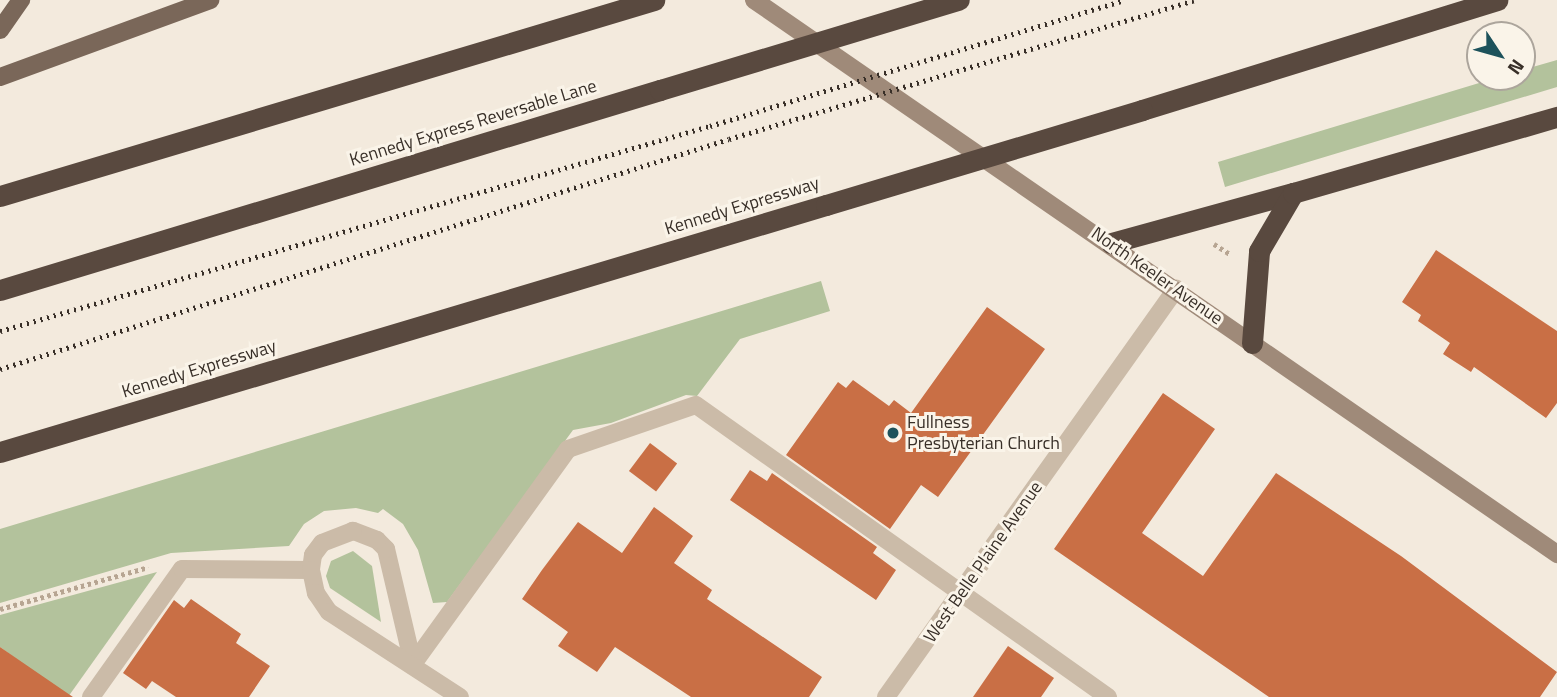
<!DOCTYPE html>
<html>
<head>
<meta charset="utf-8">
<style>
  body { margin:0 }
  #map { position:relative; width:1557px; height:697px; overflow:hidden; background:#f3eadd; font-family:"Titillium Web",sans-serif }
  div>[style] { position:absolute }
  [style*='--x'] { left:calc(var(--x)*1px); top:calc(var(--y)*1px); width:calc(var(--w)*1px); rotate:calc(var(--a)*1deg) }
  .green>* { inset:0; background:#b3c29c }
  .building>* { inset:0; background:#c96f45; transform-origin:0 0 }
  .path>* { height:4.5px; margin-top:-2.25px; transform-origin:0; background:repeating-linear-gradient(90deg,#b7a592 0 3.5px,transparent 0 7px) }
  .lane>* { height:18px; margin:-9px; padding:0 9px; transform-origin:9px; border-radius:9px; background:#cbbba8 }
  .street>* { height:18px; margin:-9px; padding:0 9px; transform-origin:9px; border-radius:9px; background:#cbbba8 }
  .secondary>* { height:18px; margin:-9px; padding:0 9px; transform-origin:9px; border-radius:9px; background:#9f8a79 }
  .primary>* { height:18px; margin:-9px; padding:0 9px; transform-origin:9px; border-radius:9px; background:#7a6759 }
  .highway>* { height:21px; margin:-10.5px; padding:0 10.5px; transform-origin:10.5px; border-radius:10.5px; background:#59493f }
  .rail>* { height:5px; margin-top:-2.5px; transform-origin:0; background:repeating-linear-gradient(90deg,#382f28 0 2px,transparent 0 7px) }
  .highway-bridge>* { height:21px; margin:-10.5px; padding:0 10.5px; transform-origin:10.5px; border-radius:10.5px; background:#59493f }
  .dots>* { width:19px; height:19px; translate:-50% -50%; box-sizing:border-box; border:4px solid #faf4e9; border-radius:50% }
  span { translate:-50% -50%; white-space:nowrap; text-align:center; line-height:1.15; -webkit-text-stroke:6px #faf4e9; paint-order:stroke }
  .street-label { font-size:18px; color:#382f28 }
  .poi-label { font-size:18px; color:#382f28 }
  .left { translate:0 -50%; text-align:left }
  .north { position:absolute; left:1466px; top:21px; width:70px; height:70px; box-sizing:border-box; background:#faf4e9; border:2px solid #aca59c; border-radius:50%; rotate:126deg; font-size:19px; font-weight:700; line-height:28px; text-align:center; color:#382f28 }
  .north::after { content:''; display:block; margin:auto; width:24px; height:32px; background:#1d525b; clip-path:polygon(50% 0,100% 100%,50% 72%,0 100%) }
</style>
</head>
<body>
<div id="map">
  <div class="green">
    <div style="clip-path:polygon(1557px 60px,1557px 87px,1225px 187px,1218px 162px,1499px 77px,1522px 77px,1522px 70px)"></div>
    <div style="clip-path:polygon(821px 281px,830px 311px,740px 339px,697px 396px,686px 395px,611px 423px,573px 430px,447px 602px,433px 603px,418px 550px,403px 524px,383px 509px,378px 513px,356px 508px,324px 511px,304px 524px,289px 546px,171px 553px,0 603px,0 529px)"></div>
    <div style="clip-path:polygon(353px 551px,372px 566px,381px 622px,330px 588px,326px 576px,331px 561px)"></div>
    <div style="clip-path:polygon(157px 572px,68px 697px,0 647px,0 615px)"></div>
  </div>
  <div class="building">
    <div style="clip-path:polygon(1436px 250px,1557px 331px,1557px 403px,1546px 418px,1474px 367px,1471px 372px,1443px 354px,1450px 343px,1418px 321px,1421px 315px,1402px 302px)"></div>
    <div style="clip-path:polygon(987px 307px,1045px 349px,938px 497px,921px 485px,890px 529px,786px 455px,838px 382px,846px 388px,853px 380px,889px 406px,894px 400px,911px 413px)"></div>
    <div style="clip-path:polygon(1163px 393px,1215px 429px,1142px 533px,1203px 576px,1276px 473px,1401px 556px,1557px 672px,1540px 697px,1269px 697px,1054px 549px)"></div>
    <div style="left:650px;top:443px;width:34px;height:35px;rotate:37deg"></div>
    <div style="clip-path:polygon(750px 470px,767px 481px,772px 473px,877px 547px,873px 553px,896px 570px,876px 600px,730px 500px)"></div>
    <div style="clip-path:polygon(654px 507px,693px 536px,674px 563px,712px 590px,707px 599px,822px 677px,809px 697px,691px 697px,615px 647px,597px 672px,558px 646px,568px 632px,522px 599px,542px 570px,578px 522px,622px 553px)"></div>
    <div style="clip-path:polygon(191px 599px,241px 634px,236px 643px,270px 666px,249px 697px,176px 697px,152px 681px,146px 689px,123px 673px,174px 600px,184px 608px)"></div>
    <div style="clip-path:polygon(1008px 646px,1054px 678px,1041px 697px,973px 697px)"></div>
    <div style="clip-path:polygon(0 647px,35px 671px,73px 697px,0 697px)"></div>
  </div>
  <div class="path">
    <div style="--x:1214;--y:244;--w:19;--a:32"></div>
    <div style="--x:0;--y:609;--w:154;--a:-15.8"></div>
  </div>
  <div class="lane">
    <div style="--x:413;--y:664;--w:265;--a:-54.2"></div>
    <div style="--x:568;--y:449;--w:135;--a:-19"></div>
    <div style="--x:696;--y:405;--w:505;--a:35.33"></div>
    <div style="--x:91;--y:697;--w:157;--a:-54.6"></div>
    <div style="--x:182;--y:569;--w:129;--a:0.4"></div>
  </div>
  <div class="street">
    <div style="--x:413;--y:664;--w:118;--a:-103.2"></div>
    <div style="--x:386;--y:549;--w:13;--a:-135"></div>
    <div style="--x:377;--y:540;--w:26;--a:-159"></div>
    <div style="--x:353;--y:531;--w:33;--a:159"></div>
    <div style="--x:322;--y:543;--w:15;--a:127"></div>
    <div style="--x:313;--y:555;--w:15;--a:98"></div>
    <div style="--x:311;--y:570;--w:24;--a:78"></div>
    <div style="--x:316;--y:593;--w:23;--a:56"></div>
    <div style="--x:329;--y:612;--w:156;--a:33"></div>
    <div style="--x:886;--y:697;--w:501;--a:-54.6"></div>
  </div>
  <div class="secondary">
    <div style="--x:754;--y:0;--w:976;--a:34.6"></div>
  </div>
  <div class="primary">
    <div style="--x:0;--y:30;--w:37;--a:-55"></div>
    <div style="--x:0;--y:77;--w:224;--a:-20.1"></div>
  </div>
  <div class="highway">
    <div style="--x:1142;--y:110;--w:372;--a:-17.2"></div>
    <div style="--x:0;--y:196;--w:683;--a:-16.68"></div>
    <div style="--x:1111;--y:243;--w:189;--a:-15.4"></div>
    <div style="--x:0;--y:290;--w:690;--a:-16.86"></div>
    <div style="--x:1252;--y:343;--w:92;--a:-85.6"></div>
    <div style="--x:1259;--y:251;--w:67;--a:-59.6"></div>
    <div style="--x:1293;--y:193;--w:275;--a:-16.1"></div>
    <div style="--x:0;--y:452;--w:862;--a:-16.65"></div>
  </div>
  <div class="rail">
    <div style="--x:0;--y:331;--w:739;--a:-16.11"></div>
    <div style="--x:710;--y:126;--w:433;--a:-16.9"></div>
    <div style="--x:0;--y:369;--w:764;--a:-17.51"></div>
    <div style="--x:729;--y:139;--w:485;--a:-16.6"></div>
  </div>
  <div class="highway-bridge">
    <div style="--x:660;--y:90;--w:312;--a:-16.8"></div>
    <div style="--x:826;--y:205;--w:330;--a:-16.7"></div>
  </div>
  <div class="dots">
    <div style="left:893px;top:433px;background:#1d525b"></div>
  </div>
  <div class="street-label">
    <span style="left:473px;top:123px;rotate:-17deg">Kennedy Express Reversable Lane</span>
    <span style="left:742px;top:206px;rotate:-17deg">Kennedy Expressway</span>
    <span style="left:1157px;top:276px;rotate:35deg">North Keeler Avenue</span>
    <span style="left:199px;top:369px;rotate:-17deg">Kennedy Expressway</span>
    <span style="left:983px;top:562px;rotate:-55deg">West Belle Plaine Avenue</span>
  </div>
  <div class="poi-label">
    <span class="left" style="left:907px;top:433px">Fullness<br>Presbyterian Church</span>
  </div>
  <div class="north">N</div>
</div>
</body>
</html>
